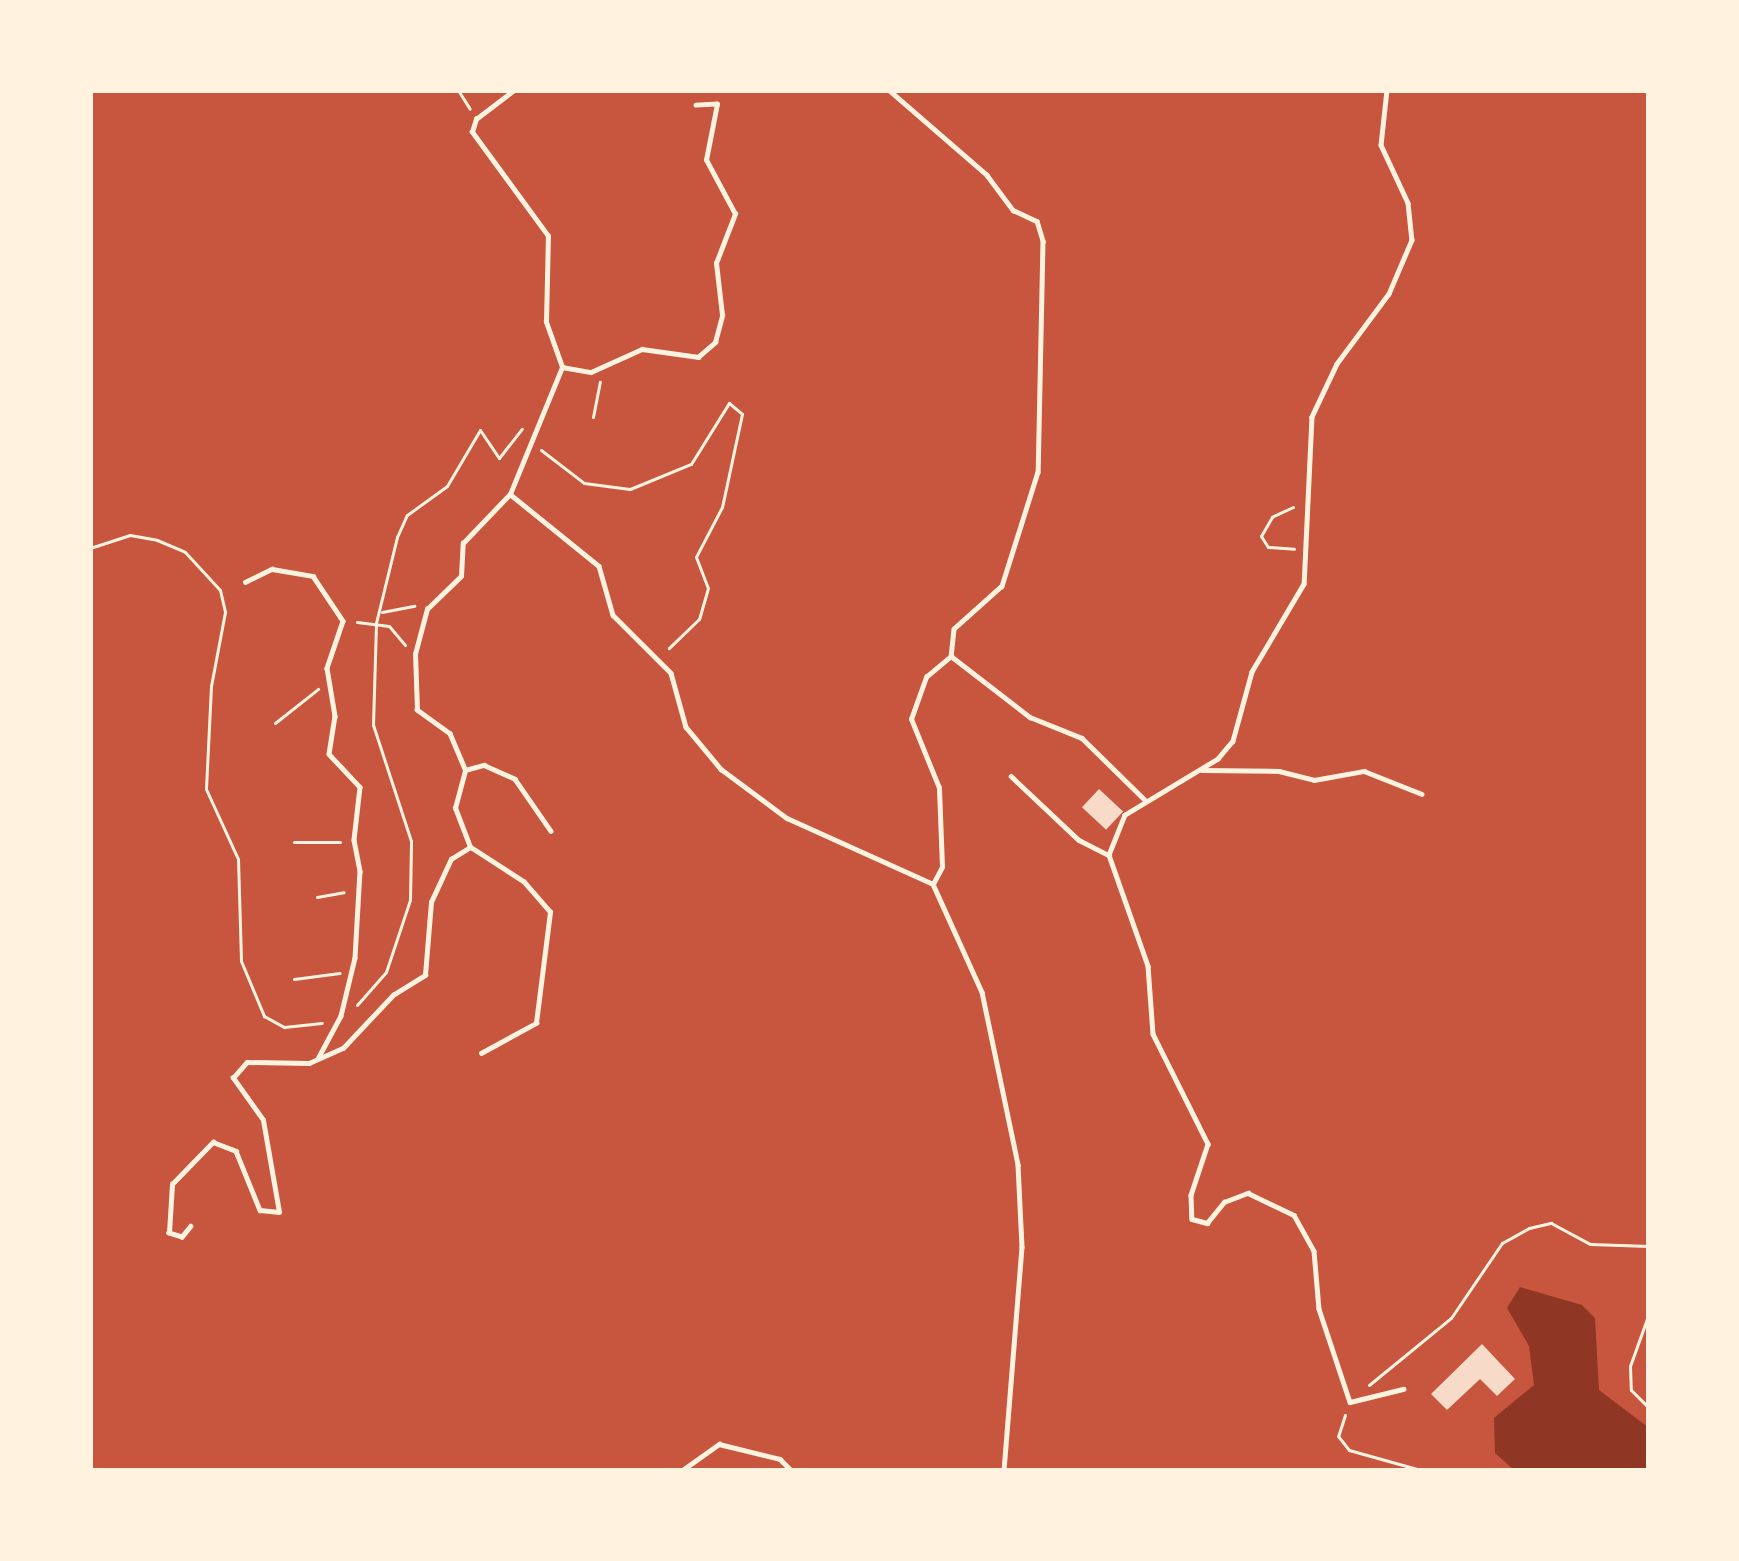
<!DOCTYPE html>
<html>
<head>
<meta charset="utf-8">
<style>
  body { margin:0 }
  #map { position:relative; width:1739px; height:1561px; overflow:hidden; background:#c8553d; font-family:"Space Grotesk",sans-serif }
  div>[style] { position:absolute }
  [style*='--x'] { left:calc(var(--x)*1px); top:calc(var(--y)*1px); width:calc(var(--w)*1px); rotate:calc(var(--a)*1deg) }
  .water>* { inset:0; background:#8f3625 }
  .building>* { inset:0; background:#f7dbc8; transform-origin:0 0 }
  .path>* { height:3px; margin:-1.5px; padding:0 1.5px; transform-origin:1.5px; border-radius:1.5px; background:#fff3e0 }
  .service>* { height:4.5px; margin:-2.25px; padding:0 2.25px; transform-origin:2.25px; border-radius:2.25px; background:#fff3e0 }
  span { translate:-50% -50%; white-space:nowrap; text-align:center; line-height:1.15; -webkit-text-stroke:9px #fff3e0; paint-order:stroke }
  .frame { position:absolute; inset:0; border:93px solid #fff3e0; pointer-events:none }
</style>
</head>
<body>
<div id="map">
  <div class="water">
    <div style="clip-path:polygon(1520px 1287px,1582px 1305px,1595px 1318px,1599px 1390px,1649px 1428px,1649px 1471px,1515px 1471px,1495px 1453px,1494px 1418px,1534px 1385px,1529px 1346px,1507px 1308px)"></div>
  </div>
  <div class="building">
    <div style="left:1099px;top:789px;width:33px;height:25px;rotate:43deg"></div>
    <div style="clip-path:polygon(1482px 1344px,1515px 1379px,1497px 1396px,1480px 1379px,1447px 1410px,1431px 1394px)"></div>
  </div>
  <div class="path">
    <div style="--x:458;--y:90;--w:22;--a:58"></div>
    <div style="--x:593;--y:417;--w:36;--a:-79"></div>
    <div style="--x:541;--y:450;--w:54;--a:37.5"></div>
    <div style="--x:584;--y:483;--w:46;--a:7.4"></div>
    <div style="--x:630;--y:489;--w:66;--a:-22.3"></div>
    <div style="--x:691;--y:464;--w:72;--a:-58.1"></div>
    <div style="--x:729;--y:403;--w:17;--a:40"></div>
    <div style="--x:742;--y:414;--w:95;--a:102.1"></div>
    <div style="--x:722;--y:507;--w:56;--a:117.5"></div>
    <div style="--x:696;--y:557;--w:33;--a:69"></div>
    <div style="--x:708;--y:588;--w:32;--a:106"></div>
    <div style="--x:699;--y:619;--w:42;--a:136"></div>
    <div style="--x:1293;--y:507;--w:23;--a:155"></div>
    <div style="--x:1272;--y:517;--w:22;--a:120"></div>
    <div style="--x:1261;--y:536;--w:13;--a:58"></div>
    <div style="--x:1268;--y:547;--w:26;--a:4"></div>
    <div style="--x:90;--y:548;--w:42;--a:-18"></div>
    <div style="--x:130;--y:535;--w:27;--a:10"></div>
    <div style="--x:157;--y:540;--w:30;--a:23"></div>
    <div style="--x:185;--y:552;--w:52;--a:47.4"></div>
    <div style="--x:220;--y:590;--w:23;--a:77"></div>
    <div style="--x:225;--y:612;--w:75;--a:100.7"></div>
    <div style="--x:211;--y:686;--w:103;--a:92.8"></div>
    <div style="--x:206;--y:789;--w:77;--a:65.4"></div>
    <div style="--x:238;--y:859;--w:102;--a:88.3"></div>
    <div style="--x:241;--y:961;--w:60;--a:67.3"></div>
    <div style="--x:264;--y:1016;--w:23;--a:29"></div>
    <div style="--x:284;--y:1027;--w:38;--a:-6"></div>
    <div style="--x:382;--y:612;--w:33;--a:-11"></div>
    <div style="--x:357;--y:622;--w:32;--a:7"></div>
    <div style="--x:389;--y:626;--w:25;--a:50"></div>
    <div style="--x:275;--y:723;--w:55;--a:-38.3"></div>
    <div style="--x:294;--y:842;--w:46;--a:0"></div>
    <div style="--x:317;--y:897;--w:27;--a:-10"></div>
    <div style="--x:294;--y:979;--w:46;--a:-7.4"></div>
    <div style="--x:357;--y:1005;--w:44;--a:-48.7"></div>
    <div style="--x:386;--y:972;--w:76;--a:-71.6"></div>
    <div style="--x:410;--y:900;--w:59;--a:-89"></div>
    <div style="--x:411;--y:841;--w:122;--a:-108.1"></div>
    <div style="--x:373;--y:725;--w:102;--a:-88.3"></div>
    <div style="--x:376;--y:623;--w:89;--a:-76.3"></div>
    <div style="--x:397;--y:537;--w:24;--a:-66"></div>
    <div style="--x:407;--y:515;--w:49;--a:-35.9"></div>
    <div style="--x:447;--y:486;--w:65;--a:-59.5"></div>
    <div style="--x:480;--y:430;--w:34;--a:56"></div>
    <div style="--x:499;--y:458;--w:37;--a:-52"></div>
    <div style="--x:1649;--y:1313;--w:56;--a:109.7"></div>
    <div style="--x:1630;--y:1366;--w:24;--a:88"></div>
    <div style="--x:1631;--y:1390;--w:25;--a:45"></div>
    <div style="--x:1369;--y:1385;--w:106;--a:-39.3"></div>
    <div style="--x:1451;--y:1318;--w:91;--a:-55.8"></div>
    <div style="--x:1502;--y:1243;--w:31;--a:-29"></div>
    <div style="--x:1529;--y:1228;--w:23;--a:-13"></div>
    <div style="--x:1551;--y:1223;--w:44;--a:28.3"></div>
    <div style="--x:1590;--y:1244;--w:59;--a:1.9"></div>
    <div style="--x:1345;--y:1415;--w:22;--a:108"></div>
    <div style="--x:1338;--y:1436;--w:18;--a:52"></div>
    <div style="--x:1349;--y:1450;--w:78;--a:15.6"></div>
  </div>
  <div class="service">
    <div style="--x:889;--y:90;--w:130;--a:40.9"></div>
    <div style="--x:987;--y:175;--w:44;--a:53.4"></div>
    <div style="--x:1013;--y:210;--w:26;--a:25"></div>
    <div style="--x:1037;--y:221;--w:21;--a:73"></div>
    <div style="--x:1043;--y:241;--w:231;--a:91.2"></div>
    <div style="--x:1038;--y:472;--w:120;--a:107.5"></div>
    <div style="--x:1002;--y:586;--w:64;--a:138.1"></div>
    <div style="--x:954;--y:629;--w:27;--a:96"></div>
    <div style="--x:951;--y:656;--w:100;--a:37.7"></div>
    <div style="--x:1030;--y:717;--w:56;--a:22"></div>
    <div style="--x:1082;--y:738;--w:87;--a:44.5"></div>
    <div style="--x:1387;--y:90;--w:55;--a:96.2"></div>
    <div style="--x:1381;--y:145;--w:64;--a:65"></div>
    <div style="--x:1408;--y:203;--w:37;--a:84"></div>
    <div style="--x:1412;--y:240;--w:59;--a:113.1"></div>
    <div style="--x:1389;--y:294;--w:87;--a:126.6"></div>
    <div style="--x:1337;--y:364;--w:59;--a:115.3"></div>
    <div style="--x:1312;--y:417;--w:167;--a:92.7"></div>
    <div style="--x:1304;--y:584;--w:102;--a:120.6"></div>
    <div style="--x:1252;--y:672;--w:72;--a:105.4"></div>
    <div style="--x:1233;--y:741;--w:23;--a:130"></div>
    <div style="--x:1218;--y:759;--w:109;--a:148.9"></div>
    <div style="--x:1125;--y:815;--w:43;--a:111.8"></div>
    <div style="--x:1109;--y:855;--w:118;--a:70.6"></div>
    <div style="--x:1148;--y:966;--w:68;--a:85.8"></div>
    <div style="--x:1153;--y:1034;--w:123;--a:63.4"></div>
    <div style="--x:1208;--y:1144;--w:54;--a:108.4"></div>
    <div style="--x:1191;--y:1195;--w:24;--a:88"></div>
    <div style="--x:1192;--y:1219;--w:16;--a:15"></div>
    <div style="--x:1207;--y:1223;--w:27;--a:-51"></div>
    <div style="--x:1224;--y:1202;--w:26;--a:-21"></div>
    <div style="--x:1248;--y:1193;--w:51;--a:25.6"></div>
    <div style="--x:1294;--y:1215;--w:41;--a:60.9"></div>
    <div style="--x:1314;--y:1251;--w:58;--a:85.1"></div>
    <div style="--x:1319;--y:1309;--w:98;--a:71.6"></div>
    <div style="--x:1350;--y:1402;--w:55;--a:-13.8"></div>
    <div style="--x:562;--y:367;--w:29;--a:10"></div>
    <div style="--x:591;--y:372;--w:56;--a:-24.3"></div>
    <div style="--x:642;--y:349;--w:57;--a:8.1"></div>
    <div style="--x:698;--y:357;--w:23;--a:-41"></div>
    <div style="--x:715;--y:342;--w:28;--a:-75"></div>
    <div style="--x:722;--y:315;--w:52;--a:-96.6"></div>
    <div style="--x:716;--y:263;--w:53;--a:-68.8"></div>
    <div style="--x:735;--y:214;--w:61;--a:-118.2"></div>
    <div style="--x:706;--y:160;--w:57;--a:-78.9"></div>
    <div style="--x:717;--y:104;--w:21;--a:177"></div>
    <div style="--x:510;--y:494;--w:137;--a:-67.7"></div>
    <div style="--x:562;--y:367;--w:48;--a:-109.6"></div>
    <div style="--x:546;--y:322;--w:86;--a:-88.7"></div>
    <div style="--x:548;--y:236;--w:129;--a:-126.2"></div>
    <div style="--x:472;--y:132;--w:14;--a:-73"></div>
    <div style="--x:476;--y:119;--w:48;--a:-37.3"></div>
    <div style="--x:245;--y:582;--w:30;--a:-26"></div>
    <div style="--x:272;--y:569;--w:42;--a:9.7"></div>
    <div style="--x:313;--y:576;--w:54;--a:56.3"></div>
    <div style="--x:343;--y:621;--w:50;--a:108.8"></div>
    <div style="--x:327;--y:668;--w:49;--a:80.5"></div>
    <div style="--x:335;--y:716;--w:38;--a:99"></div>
    <div style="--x:329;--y:754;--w:45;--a:46.8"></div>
    <div style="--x:360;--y:787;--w:53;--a:96.5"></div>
    <div style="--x:354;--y:840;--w:32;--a:79"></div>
    <div style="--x:360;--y:871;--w:87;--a:93.3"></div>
    <div style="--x:355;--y:958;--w:60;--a:103.6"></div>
    <div style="--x:341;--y:1016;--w:47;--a:118.2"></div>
    <div style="--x:465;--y:770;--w:39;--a:-113"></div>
    <div style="--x:450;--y:734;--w:41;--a:-144"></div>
    <div style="--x:417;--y:710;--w:56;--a:-92"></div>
    <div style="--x:415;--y:654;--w:47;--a:-75.1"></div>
    <div style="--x:427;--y:609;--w:47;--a:-44.1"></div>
    <div style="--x:461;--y:576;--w:33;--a:-87"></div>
    <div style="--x:463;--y:543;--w:68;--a:-46.2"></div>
    <div style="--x:510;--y:494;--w:114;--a:39"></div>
    <div style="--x:599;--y:566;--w:51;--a:74.1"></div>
    <div style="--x:613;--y:615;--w:82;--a:45"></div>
    <div style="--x:671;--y:673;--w:56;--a:74.5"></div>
    <div style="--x:686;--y:727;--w:55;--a:50.2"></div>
    <div style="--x:721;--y:769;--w:82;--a:36.6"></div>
    <div style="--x:787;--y:818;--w:160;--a:24.3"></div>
    <div style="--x:933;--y:884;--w:119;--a:65.6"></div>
    <div style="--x:982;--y:992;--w:177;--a:78.2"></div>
    <div style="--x:1018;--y:1165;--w:82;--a:87.2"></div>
    <div style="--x:1022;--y:1247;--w:225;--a:94.6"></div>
    <div style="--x:1202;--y:770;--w:77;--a:0.7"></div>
    <div style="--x:1279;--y:771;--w:36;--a:14"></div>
    <div style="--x:1314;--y:780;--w:51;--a:-10.2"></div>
    <div style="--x:1364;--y:771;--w:62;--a:21.6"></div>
    <div style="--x:1011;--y:776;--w:93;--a:43.3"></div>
    <div style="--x:1079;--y:840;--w:34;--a:27"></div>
    <div style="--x:933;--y:884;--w:19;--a:-62"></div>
    <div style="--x:942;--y:867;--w:79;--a:-92.2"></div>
    <div style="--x:939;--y:788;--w:74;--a:-112.1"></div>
    <div style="--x:911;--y:719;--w:45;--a:-70.3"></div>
    <div style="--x:926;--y:677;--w:33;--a:-40"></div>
    <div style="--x:481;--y:1053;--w:63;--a:-28.6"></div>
    <div style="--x:536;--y:1023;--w:112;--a:-82.8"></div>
    <div style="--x:550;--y:912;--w:40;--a:-131"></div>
    <div style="--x:524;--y:882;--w:64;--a:-147.1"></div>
    <div style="--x:470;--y:847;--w:42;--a:-111"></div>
    <div style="--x:455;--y:808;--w:39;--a:-75"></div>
    <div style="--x:465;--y:770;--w:20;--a:-15"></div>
    <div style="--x:484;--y:765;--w:34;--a:24"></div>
    <div style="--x:515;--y:779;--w:63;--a:55.3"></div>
    <div style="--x:191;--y:1226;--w:14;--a:129"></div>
    <div style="--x:182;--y:1237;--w:14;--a:-163"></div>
    <div style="--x:169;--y:1233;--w:49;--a:-86.5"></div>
    <div style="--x:172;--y:1184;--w:59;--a:-45.7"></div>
    <div style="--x:213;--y:1142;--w:25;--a:21"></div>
    <div style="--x:236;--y:1151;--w:64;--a:67.9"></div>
    <div style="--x:260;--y:1210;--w:19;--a:6"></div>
    <div style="--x:279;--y:1212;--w:93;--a:-99.9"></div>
    <div style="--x:263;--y:1120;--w:52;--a:-125.5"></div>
    <div style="--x:233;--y:1078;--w:21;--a:-49"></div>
    <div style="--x:247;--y:1062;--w:62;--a:0.9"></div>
    <div style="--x:309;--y:1063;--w:37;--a:-24"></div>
    <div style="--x:343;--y:1048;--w:73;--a:-46.7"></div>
    <div style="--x:393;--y:995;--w:38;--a:-32"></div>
    <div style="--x:425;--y:975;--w:73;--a:-85.3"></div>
    <div style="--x:431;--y:902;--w:47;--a:-65.1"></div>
    <div style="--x:451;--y:859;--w:22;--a:-32"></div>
    <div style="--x:681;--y:1471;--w:47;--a:-35.4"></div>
    <div style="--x:719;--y:1444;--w:63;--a:13.8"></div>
    <div style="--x:780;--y:1459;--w:17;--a:45"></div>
  </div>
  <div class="frame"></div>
</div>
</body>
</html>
